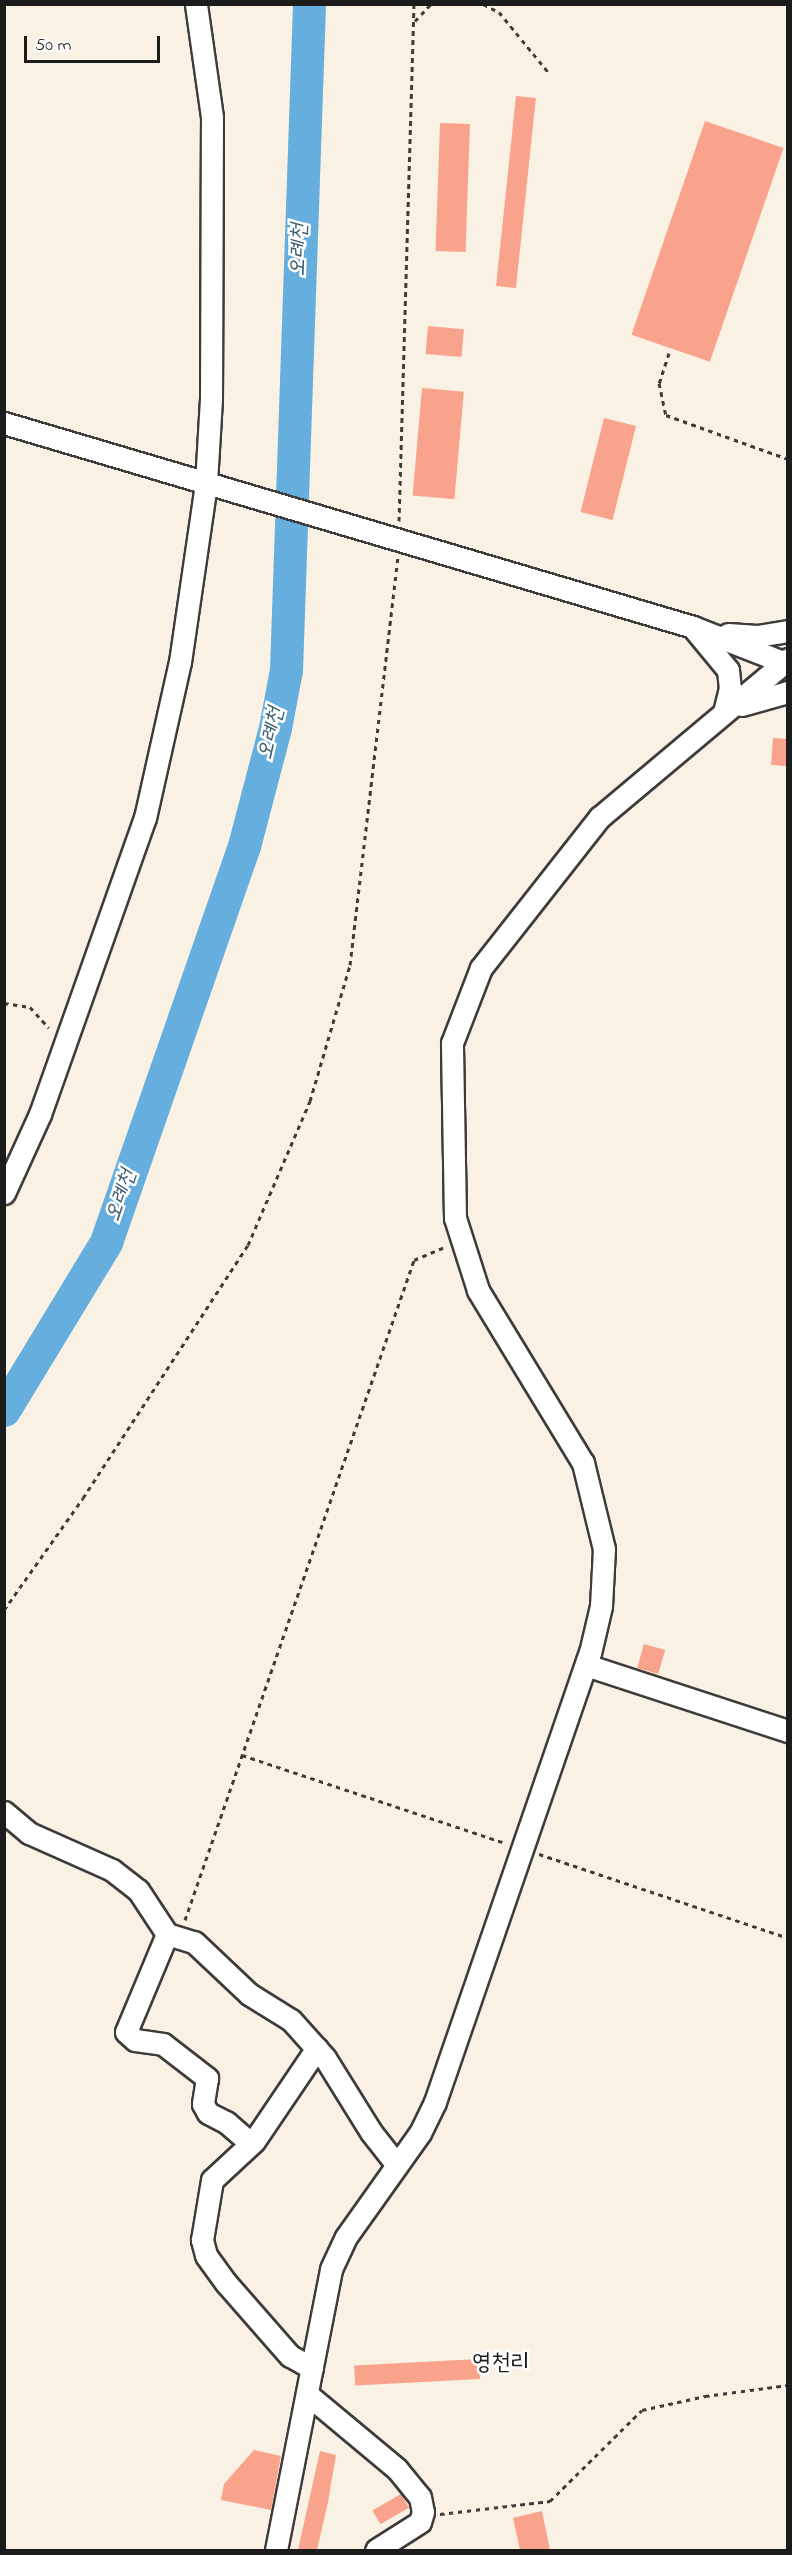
<!DOCTYPE html>
<html>
<head>
<meta charset="utf-8">
<style>
  body { margin:0 }
  #map { position:relative; width:792px; height:2555px; overflow:hidden; background:#f9f1e3; font-family:"Indie Flower","Poor Story",sans-serif }
  div>[style] { position:absolute }
  [style*='--x'] { left:calc(var(--x)*1px); top:calc(var(--y)*1px); width:calc(var(--w)*1px); rotate:calc(var(--a)*1deg) }
  .river>* { height:33px; margin:-16.5px; padding:0 16.5px; transform-origin:16.5px; border-radius:16.5px; background:#66aedd }
  .building>* { inset:0; background:#f9a38c; transform-origin:0 0 }
  .path>* { height:3px; margin-top:-1.5px; transform-origin:0; background:repeating-linear-gradient(90deg,#3d3c3a 0 4.5px,transparent 0 9px) }
  .roads { filter:drop-shadow(2px 0 #3d3c3a) drop-shadow(-2px 0 #3d3c3a) drop-shadow(0 2px #3d3c3a) drop-shadow(0 -2px #3d3c3a) }
  .minor>* { height:21px; margin:-10.5px; padding:0 10.5px; transform-origin:10.5px; border-radius:10.5px; background:#fff }
  span { translate:-50% -50%; white-space:nowrap; text-align:center; line-height:1.15; -webkit-text-stroke:5px #fff; paint-order:stroke }
  .water-label { font-size:22px; color:#3d5e73; font-style:italic }
  .quarter-label { font-size:24px; color:#1c1c1c }
  .frame { position:absolute; inset:0; border:6px solid #1c1c1c; pointer-events:none }
  .scale { position:absolute; left:24px; top:36px; width:136px; height:27px; box-sizing:border-box; border:3px solid #1c1c1c; border-top:0; padding-left:8px; font-size:18px; line-height:21px; white-space:nowrap; color:#1c1c1c; -webkit-text-stroke:4px #fff; paint-order:stroke }
</style>
</head>
<body>
<div id="map">
  <div class="river">
    <div style="--x:4;--y:1410;--w:197;--a:-58.7"></div>
    <div style="--x:106;--y:1242;--w:419;--a:-70.8"></div>
    <div style="--x:244;--y:846;--w:122;--a:-75.3"></div>
    <div style="--x:275;--y:728;--w:59;--a:-79.3"></div>
    <div style="--x:286;--y:670;--w:666;--a:-88.02"></div>
  </div>
  <div class="building">
    <div style="left:516px;top:96px;width:20px;height:191px;rotate:6deg"></div>
    <div style="left:705px;top:121px;width:83px;height:226px;rotate:19deg"></div>
    <div style="left:440px;top:123px;width:30px;height:128px;rotate:2deg"></div>
    <div style="left:428px;top:326px;width:36px;height:28px;rotate:5deg"></div>
    <div style="left:422px;top:388px;width:42px;height:108px;rotate:5deg"></div>
    <div style="left:604px;top:418px;width:33px;height:97px;rotate:14deg"></div>
    <div style="left:773px;top:738px;width:15px;height:27px;rotate:4deg"></div>
    <div style="left:644px;top:1644px;width:22px;height:25px;rotate:16deg"></div>
    <div style="left:479px;top:2359px;width:20px;height:125px;rotate:87deg"></div>
    <div style="clip-path:polygon(254px 2450px,281px 2456px,271px 2510px,221px 2500px,224px 2484px)"></div>
    <div style="clip-path:polygon(320px 2451px,336px 2455px,328px 2502px,317px 2550px,298px 2550px)"></div>
    <div style="left:401px;top:2494px;width:16px;height:33px;rotate:60deg"></div>
    <div style="clip-path:polygon(542px 2511px,550px 2550px,520px 2550px,513px 2518px)"></div>
  </div>
  <div class="path">
    <div style="--x:483;--y:4;--w:18;--a:27"></div>
    <div style="--x:499;--y:12;--w:79;--a:50.7"></div>
    <div style="--x:415;--y:21;--w:23;--a:-47"></div>
    <div style="--x:669;--y:353;--w:32;--a:108"></div>
    <div style="--x:659;--y:383;--w:33;--a:78"></div>
    <div style="--x:666;--y:415;--w:130;--a:19.8"></div>
    <div style="--x:399;--y:521;--w:517;--a:-88.34"></div>
    <div style="--x:4;--y:1003;--w:26;--a:9"></div>
    <div style="--x:30;--y:1007;--w:28;--a:48"></div>
    <div style="--x:4;--y:1610;--w:137;--a:-54.8"></div>
    <div style="--x:83;--y:1498;--w:302;--a:-56.9"></div>
    <div style="--x:248;--y:1245;--w:157;--a:-66.7"></div>
    <div style="--x:310;--y:1101;--w:142;--a:-73.6"></div>
    <div style="--x:350;--y:965;--w:410;--a:-83.3"></div>
    <div style="--x:242;--y:1755;--w:277;--a:18.5"></div>
    <div style="--x:539;--y:1854;--w:263;--a:18.6"></div>
    <div style="--x:185;--y:1920;--w:699;--a:-70.86"></div>
    <div style="--x:414;--y:1260;--w:33;--a:-23"></div>
    <div style="--x:440;--y:2514;--w:111;--a:-6.7"></div>
    <div style="--x:550;--y:2501;--w:129;--a:-44.7"></div>
    <div style="--x:642;--y:2410;--w:65;--a:-12.5"></div>
    <div style="--x:705;--y:2396;--w:84;--a:-7.5"></div>
  </div>
  <div class="roads">
    <div class="minor">
      <div style="--x:4;--y:423;--w:719;--a:16.49"></div>
      <div style="--x:693;--y:627;--w:102;--a:21.3"></div>
      <div style="--x:695;--y:630;--w:52;--a:50.5"></div>
      <div style="--x:728;--y:670;--w:18;--a:84"></div>
      <div style="--x:730;--y:688;--w:25;--a:104"></div>
      <div style="--x:728;--y:634;--w:29;--a:4"></div>
      <div style="--x:757;--y:636;--w:31;--a:-9"></div>
      <div style="--x:742;--y:705;--w:48;--a:-15.8"></div>
      <div style="--x:4;--y:1193;--w:87;--a:-65.5"></div>
      <div style="--x:40;--y:1114;--w:314;--a:-70.5"></div>
      <div style="--x:145;--y:818;--w:160;--a:-77.4"></div>
      <div style="--x:180;--y:662;--w:181;--a:-81.7"></div>
      <div style="--x:206;--y:483;--w:84;--a:-86.6"></div>
      <div style="--x:211;--y:399;--w:282;--a:-89.8"></div>
      <div style="--x:212;--y:117;--w:114;--a:-98.1"></div>
      <div style="--x:586;--y:1665;--w:213;--a:18.1"></div>
      <div style="--x:4;--y:1812;--w:33;--a:40"></div>
      <div style="--x:29;--y:1833;--w:91;--a:24"></div>
      <div style="--x:112;--y:1870;--w:33;--a:38"></div>
      <div style="--x:138;--y:1890;--w:53;--a:56.6"></div>
      <div style="--x:167;--y:1934;--w:28;--a:17"></div>
      <div style="--x:194;--y:1942;--w:76;--a:43.4"></div>
      <div style="--x:249;--y:1994;--w:49;--a:31.8"></div>
      <div style="--x:291;--y:2020;--w:51;--a:48.2"></div>
      <div style="--x:325;--y:2058;--w:87;--a:58.1"></div>
      <div style="--x:371;--y:2132;--w:42;--a:51.8"></div>
      <div style="--x:167;--y:1934;--w:106;--a:112.7"></div>
      <div style="--x:126;--y:2032;--w:12;--a:42"></div>
      <div style="--x:135;--y:2040;--w:28;--a:8"></div>
      <div style="--x:163;--y:2044;--w:56;--a:37.7"></div>
      <div style="--x:207;--y:2078;--w:26;--a:99"></div>
      <div style="--x:203;--y:2104;--w:10;--a:61"></div>
      <div style="--x:208;--y:2113;--w:20;--a:27"></div>
      <div style="--x:226;--y:2122;--w:33;--a:41"></div>
      <div style="--x:312;--y:2368;--w:25;--a:-151"></div>
      <div style="--x:290;--y:2356;--w:97;--a:-131.2"></div>
      <div style="--x:226;--y:2283;--w:34;--a:-126"></div>
      <div style="--x:206;--y:2255;--w:16;--a:-105"></div>
      <div style="--x:202;--y:2240;--w:61;--a:-80.5"></div>
      <div style="--x:212;--y:2180;--w:57;--a:-42.9"></div>
      <div style="--x:254;--y:2141;--w:112;--a:-55.9"></div>
      <div style="--x:307;--y:2394;--w:117;--a:39.8"></div>
      <div style="--x:397;--y:2469;--w:36;--a:51"></div>
      <div style="--x:420;--y:2497;--w:15;--a:79"></div>
      <div style="--x:423;--y:2512;--w:10;--a:107"></div>
      <div style="--x:420;--y:2522;--w:52;--a:147.5"></div>
      <div style="--x:276;--y:2550;--w:286;--a:-78.9"></div>
      <div style="--x:331;--y:2269;--w:35;--a:-65"></div>
      <div style="--x:346;--y:2237;--w:128;--a:-54.6"></div>
      <div style="--x:420;--y:2133;--w:34;--a:-64"></div>
      <div style="--x:435;--y:2102;--w:475;--a:-71"></div>
      <div style="--x:590;--y:1653;--w:48;--a:-76.8"></div>
      <div style="--x:601;--y:1606;--w:57;--a:-87"></div>
      <div style="--x:604;--y:1549;--w:89;--a:-103.7"></div>
      <div style="--x:583;--y:1463;--w:202;--a:-121.3"></div>
      <div style="--x:478;--y:1290;--w:76;--a:-107.7"></div>
      <div style="--x:455;--y:1218;--w:175;--a:-91"></div>
      <div style="--x:452;--y:1043;--w:80;--a:-68.9"></div>
      <div style="--x:481;--y:968;--w:192;--a:-51.8"></div>
      <div style="--x:600;--y:817;--w:246;--a:-40"></div>
    </div>
  </div>
  <div class="water-label">
    <span style="left:300px;top:250px;rotate:-88deg">오례천</span>
    <span style="left:272px;top:734px;rotate:-77deg">오례천</span>
    <span style="left:122px;top:1196px;rotate:-71deg">오례천</span>
  </div>
  <div class="quarter-label">
    <span style="left:501px;top:2364px">영천리</span>
  </div>
  <div class="frame"></div>
  <div class="scale">50 m</div>
</div>
</body>
</html>
